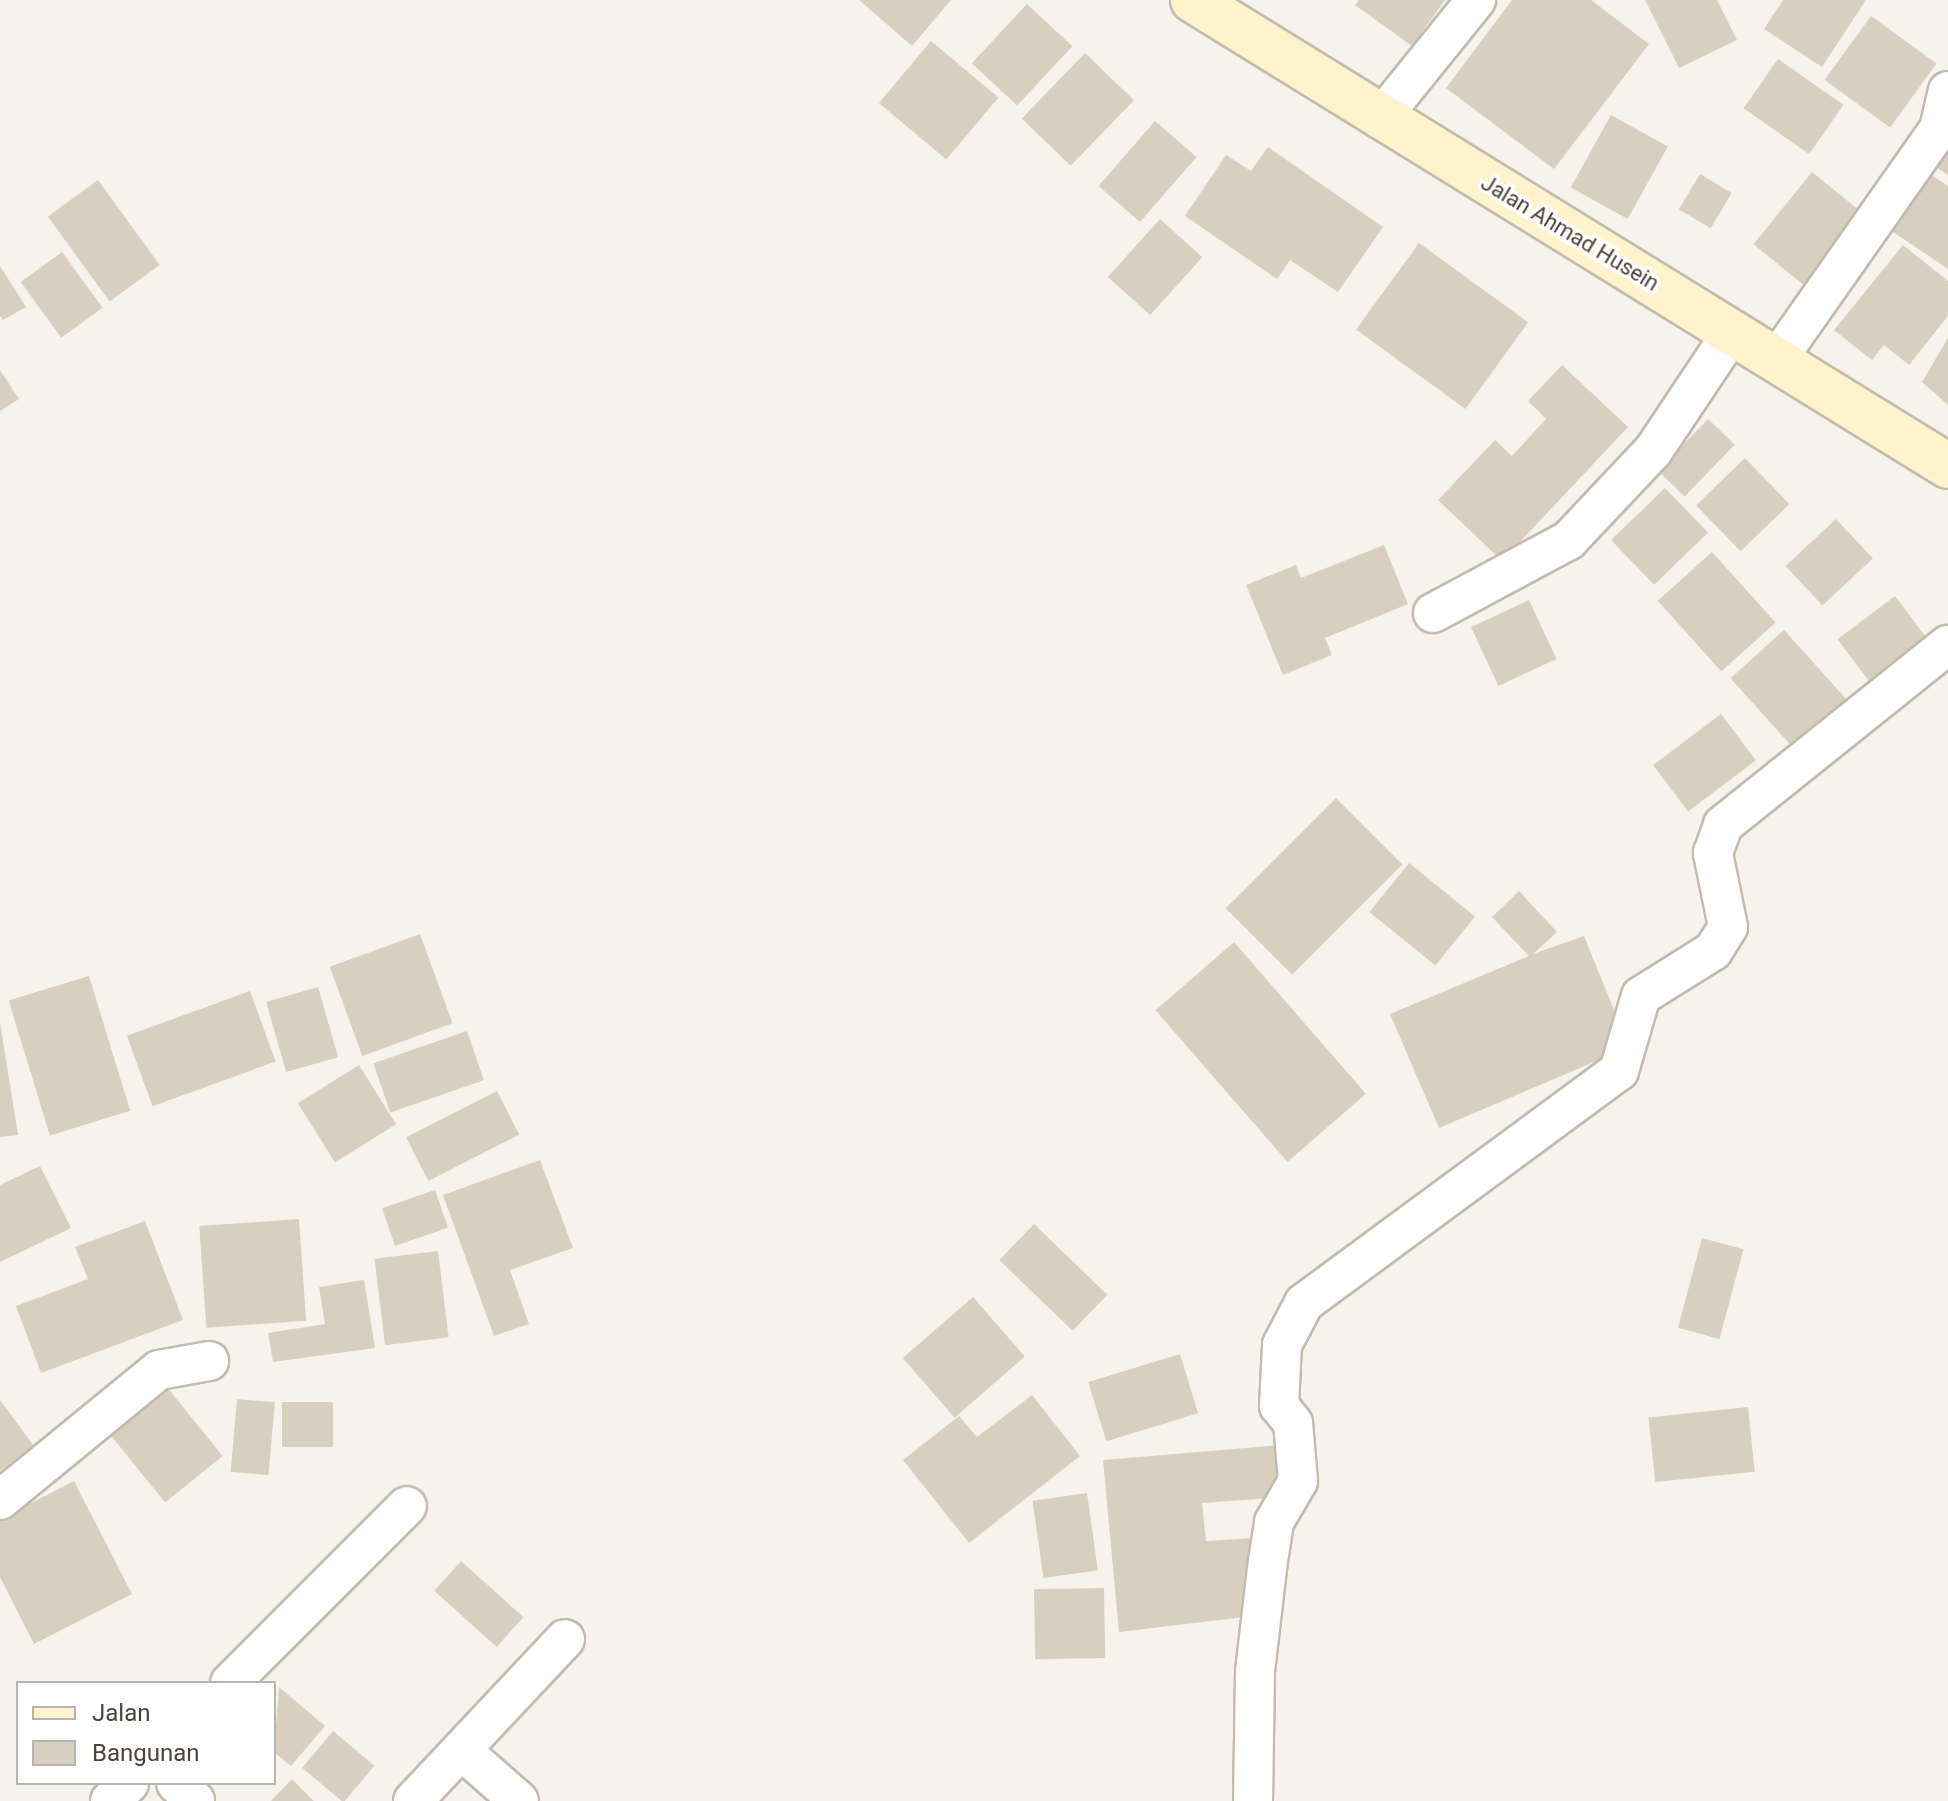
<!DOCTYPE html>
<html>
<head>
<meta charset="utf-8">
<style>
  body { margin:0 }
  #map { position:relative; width:1948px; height:1801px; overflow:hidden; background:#f6f3ec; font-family:Roboto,sans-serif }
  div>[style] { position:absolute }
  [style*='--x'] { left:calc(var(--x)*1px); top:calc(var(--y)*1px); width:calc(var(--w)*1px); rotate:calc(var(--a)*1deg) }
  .building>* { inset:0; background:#d8cfc1; transform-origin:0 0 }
  .roads { filter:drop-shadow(2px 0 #c2bbae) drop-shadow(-2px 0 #c2bbae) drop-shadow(0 2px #c2bbae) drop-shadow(0 -2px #c2bbae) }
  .minor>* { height:38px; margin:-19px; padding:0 19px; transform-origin:19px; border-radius:19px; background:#fff }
  .secondary>* { height:44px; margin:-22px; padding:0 22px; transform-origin:22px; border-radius:22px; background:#fff3cd }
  span { translate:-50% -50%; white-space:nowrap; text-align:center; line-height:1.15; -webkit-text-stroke:7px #fff; paint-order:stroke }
  .street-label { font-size:22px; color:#4b4439 }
  .legend { position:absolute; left:16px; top:1681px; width:260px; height:104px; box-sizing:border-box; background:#fff; border:2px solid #b7b4b0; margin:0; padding:10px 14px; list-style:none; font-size:24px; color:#4b4439 }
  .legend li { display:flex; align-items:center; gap:16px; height:40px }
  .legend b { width:40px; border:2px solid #b7b4b0 }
</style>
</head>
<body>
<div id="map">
  <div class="building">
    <div style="clip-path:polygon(859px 0,951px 0,912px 46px)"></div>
    <div style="clip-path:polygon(1359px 0,1445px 0,1412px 46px,1355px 5px)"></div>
    <div style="clip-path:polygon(1512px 0,1591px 0,1649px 44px,1554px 169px,1446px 88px)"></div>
    <div style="clip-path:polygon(1645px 0,1717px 0,1737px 40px,1679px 68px)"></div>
    <div style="clip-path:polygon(1783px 0,1866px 0,1822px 67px,1764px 29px)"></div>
    <div style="left:1027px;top:4px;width:62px;height:81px;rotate:43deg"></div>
    <div style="left:1871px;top:16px;width:81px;height:79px;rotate:36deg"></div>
    <div style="left:931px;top:41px;width:88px;height:81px;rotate:40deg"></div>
    <div style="left:1085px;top:53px;width:68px;height:91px;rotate:44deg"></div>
    <div style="left:1778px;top:59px;width:80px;height:60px;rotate:35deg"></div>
    <div style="left:1611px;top:115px;width:65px;height:83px;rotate:29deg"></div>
    <div style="left:1155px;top:121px;width:55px;height:86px;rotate:41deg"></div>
    <div style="clip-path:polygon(1948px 128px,1948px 175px,1926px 161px)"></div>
    <div style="clip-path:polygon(1268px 147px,1383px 227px,1338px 292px,1290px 260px,1277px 279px,1185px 216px,1226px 155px,1251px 171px)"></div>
    <div style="clip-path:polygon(1925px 171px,1948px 186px,1948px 269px,1887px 228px)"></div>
    <div style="left:1812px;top:172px;width:69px;height:93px;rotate:39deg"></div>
    <div style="left:1700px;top:174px;width:37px;height:41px;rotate:31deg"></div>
    <div style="left:98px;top:180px;width:105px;height:62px;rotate:54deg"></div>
    <div style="left:1160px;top:219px;width:57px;height:78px;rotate:42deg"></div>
    <div style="left:1419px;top:243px;width:135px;height:107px;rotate:36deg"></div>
    <div style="clip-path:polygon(1903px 245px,1948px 281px,1948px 316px,1909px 365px,1884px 345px,1872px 360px,1834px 330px)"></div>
    <div style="left:62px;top:252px;width:69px;height:51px;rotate:54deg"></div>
    <div style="clip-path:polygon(0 266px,26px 307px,3px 320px,0 316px)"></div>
    <div style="clip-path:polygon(1948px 338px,1948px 405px,1922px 382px)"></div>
    <div style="clip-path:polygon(1562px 365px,1628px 427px,1502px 561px,1438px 500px,1495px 440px,1512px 456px,1546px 419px,1528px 401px)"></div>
    <div style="clip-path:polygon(0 370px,19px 399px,0 411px)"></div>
    <div style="left:1708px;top:419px;width:37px;height:72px;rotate:44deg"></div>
    <div style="left:1745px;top:458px;width:64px;height:68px;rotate:46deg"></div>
    <div style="left:1665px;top:488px;width:62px;height:75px;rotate:46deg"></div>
    <div style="left:1836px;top:519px;width:54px;height:69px;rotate:47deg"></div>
    <div style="clip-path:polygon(1384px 545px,1408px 604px,1325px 638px,1332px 655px,1283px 675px,1246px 585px,1296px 565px,1301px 578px)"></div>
    <div style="left:1712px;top:552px;width:95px;height:73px;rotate:48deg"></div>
    <div style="left:1895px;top:596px;width:69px;height:72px;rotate:53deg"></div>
    <div style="left:1529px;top:600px;width:65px;height:64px;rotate:65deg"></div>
    <div style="left:1784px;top:630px;width:94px;height:72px;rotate:48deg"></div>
    <div style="left:1721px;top:714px;width:58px;height:85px;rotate:53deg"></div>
    <div style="left:1336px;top:798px;width:94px;height:156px;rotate:45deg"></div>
    <div style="left:1409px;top:863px;width:85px;height:63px;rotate:39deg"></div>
    <div style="clip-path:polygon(1519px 891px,1557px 932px,1533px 954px,1584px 936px,1625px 1037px,1620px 1051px,1439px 1128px,1390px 1014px,1529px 956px,1492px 917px)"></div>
    <div style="left:420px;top:934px;width:95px;height:96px;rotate:70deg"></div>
    <div style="left:1234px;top:942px;width:201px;height:104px;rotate:49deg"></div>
    <div style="left:89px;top:976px;width:141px;height:84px;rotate:73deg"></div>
    <div style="left:318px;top:987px;width:73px;height:54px;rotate:74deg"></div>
    <div style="left:250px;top:991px;width:75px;height:131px;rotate:70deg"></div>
    <div style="clip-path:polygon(0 1022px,18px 1135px,0 1137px)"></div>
    <div style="left:467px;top:1031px;width:52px;height:99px;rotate:71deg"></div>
    <div style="left:359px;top:1065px;width:70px;height:72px;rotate:58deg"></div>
    <div style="left:497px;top:1091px;width:49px;height:102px;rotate:63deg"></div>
    <div style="clip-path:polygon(540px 1160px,573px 1248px,510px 1270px,529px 1324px,494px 1336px,443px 1195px)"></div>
    <div style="clip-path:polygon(40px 1166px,71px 1228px,0 1262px,0 1185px)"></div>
    <div style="left:435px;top:1190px;width:40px;height:56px;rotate:71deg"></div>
    <div style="left:299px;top:1219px;width:102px;height:100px;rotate:86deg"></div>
    <div style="clip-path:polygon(145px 1221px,183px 1320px,41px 1373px,16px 1306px,88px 1279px,75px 1247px)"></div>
    <div style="left:1034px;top:1224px;width:102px;height:50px;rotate:44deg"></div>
    <div style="left:1702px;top:1238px;width:43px;height:93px;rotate:15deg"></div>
    <div style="left:438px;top:1251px;width:87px;height:64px;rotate:83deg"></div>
    <div style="clip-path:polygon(364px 1280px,375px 1348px,273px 1362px,268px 1333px,325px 1324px,319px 1287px)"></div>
    <div style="left:973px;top:1297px;width:79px;height:93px;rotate:49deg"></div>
    <div style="left:1180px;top:1354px;width:62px;height:96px;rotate:73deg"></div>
    <div style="left:166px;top:1386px;width:90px;height:74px;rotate:51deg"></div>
    <div style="clip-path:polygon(1032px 1395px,1080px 1456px,969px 1543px,903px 1460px,959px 1416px,977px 1437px)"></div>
    <div style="left:237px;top:1399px;width:38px;height:73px;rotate:5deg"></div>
    <div style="clip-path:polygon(0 1400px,34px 1446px,0 1471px)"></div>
    <div style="left:282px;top:1402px;width:51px;height:45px"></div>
    <div style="left:1748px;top:1407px;width:65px;height:100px;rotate:84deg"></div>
    <div style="clip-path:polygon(1282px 1445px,1287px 1497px,1202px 1503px,1206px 1541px,1254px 1538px,1244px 1617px,1119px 1632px,1103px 1460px)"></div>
    <div style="clip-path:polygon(74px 1481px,132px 1594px,34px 1644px,0 1577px,0 1519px)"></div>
    <div style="left:1087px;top:1493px;width:78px;height:55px;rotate:82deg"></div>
    <div style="left:461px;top:1561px;width:84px;height:40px;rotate:42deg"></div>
    <div style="left:1104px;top:1588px;width:70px;height:70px;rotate:89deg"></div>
    <div style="clip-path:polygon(279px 1687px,325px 1726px,291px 1766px,274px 1752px)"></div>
    <div style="left:333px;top:1731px;width:54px;height:48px;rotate:40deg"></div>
    <div style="clip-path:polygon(292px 1779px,314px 1801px,271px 1801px)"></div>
  </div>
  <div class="roads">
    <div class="minor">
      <div style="--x:1380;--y:119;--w:153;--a:-51.1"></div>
      <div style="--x:1778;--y:358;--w:280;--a:-54.9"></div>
      <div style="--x:1939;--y:129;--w:39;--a:-77"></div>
      <div style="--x:1433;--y:613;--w:154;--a:-28.2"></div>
      <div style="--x:1569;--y:540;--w:122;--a:-46.7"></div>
      <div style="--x:1653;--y:451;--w:144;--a:-56.3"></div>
      <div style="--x:0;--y:1500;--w:205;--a:-39.3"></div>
      <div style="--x:159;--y:1370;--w:51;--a:-10.2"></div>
      <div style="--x:230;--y:1683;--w:250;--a:-45"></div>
      <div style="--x:461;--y:1750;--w:77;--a:41.3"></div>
      <div style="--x:176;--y:1783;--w:26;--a:43"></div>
      <div style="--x:110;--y:1801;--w:26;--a:-43"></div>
      <div style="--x:413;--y:1801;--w:222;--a:-46.8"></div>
      <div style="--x:1253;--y:1801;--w:130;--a:-89.1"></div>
      <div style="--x:1255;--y:1671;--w:111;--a:-83.3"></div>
      <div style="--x:1268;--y:1561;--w:39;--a:-81"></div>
      <div style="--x:1274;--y:1522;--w:48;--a:-59.7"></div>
      <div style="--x:1298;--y:1481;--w:58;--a:-94.9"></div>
      <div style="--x:1293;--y:1423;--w:22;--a:-129"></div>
      <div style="--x:1279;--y:1406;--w:61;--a:-87.2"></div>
      <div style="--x:1282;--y:1345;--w:47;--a:-62.4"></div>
      <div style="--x:1304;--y:1303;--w:391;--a:-36.4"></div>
      <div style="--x:1619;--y:1071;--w:78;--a:-73.7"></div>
      <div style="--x:1641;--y:996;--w:85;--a:-32"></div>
      <div style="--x:1713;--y:951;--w:28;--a:-58"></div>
      <div style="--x:1728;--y:927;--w:76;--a:-101.5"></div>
      <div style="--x:1713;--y:853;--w:30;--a:-70"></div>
      <div style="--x:1723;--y:825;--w:288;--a:-38.7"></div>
    </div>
    <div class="secondary">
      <div style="--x:1193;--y:0;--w:887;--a:31.68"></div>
    </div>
  </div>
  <div class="street-label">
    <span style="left:1570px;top:233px;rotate:31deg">Jalan Ahmad Husein</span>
  </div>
  <ul class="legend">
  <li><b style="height:10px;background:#fff3cd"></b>Jalan</li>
  <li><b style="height:22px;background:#d8cfc1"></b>Bangunan</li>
  </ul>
</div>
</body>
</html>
